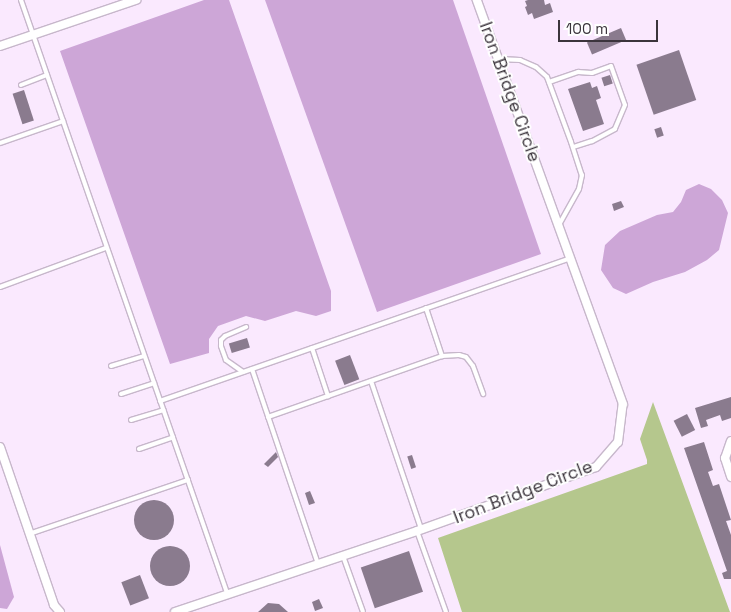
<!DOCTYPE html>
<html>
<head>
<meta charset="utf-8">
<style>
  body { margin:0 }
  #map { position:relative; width:731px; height:612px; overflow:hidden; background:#fae9fe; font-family:"Space Grotesk",sans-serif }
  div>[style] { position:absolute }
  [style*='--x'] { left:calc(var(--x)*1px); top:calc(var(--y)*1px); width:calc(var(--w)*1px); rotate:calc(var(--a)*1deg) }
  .forest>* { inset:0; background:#b5c78d }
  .water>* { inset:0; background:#cda6d7 }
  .building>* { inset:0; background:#8a7b8e; transform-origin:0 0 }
  .round { border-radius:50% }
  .roads { filter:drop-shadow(1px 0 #c7b7cb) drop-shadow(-1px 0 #c7b7cb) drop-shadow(0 1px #c7b7cb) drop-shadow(0 -1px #c7b7cb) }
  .service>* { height:4px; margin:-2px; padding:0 2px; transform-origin:2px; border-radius:2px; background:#fff }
  .minor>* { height:8px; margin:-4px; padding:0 4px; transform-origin:4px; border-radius:4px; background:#fff }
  span { translate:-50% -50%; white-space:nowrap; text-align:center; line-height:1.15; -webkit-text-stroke:4px #fff; paint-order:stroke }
  .street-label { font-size:18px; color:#3b343c }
  .scale { position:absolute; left:558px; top:20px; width:100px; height:22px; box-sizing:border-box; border:2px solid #3b343c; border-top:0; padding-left:6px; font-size:15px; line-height:18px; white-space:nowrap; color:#3b343c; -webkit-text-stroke:4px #fff; paint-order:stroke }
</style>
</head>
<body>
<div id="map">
  <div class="forest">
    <div style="clip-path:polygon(653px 402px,730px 612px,462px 612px,438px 538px,647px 464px,647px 460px,640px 439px)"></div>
  </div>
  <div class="water">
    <div style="clip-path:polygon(204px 0,229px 0,331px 291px,331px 311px,316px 316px,296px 311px,265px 321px,246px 316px,218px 326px,209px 339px,209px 353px,170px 364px,60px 51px)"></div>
    <div style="clip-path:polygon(265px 0,453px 0,541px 254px,377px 312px)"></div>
    <div style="clip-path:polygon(699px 184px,711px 189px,722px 200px,728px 213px,719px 250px,707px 260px,685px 272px,653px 282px,626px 294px,613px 288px,601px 270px,605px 245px,620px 231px,657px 215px,673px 212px,681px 202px,686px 190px)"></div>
    <div style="clip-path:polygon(0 545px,14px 597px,7px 609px,0 608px)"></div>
  </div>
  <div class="building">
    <div style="clip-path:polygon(528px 0,544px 0,545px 5px,550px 3px,553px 12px,534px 19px,532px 13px,528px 15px,525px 7px,527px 6px,525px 1px)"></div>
    <div style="left:621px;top:28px;width:13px;height:37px;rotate:67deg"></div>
    <div style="left:679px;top:50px;width:53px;height:45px;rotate:71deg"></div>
    <div style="left:610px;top:75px;width:9px;height:9px;rotate:72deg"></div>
    <div style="clip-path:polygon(590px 82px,592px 88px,597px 86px,601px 98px,596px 100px,604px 124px,583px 131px,568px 89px)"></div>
    <div style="left:24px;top:90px;width:32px;height:12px;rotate:72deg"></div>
    <div style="left:661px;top:127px;width:9px;height:7px;rotate:72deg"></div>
    <div style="clip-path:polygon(621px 201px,624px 207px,614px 211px,612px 204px)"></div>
    <div style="left:247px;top:338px;width:10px;height:19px;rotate:73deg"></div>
    <div style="left:350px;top:355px;width:26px;height:16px;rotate:69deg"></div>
    <div style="clip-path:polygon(731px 397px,731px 418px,722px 421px,720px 415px,706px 420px,708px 426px,701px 428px,695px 408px)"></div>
    <div style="left:687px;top:414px;width:18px;height:15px;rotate:63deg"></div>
    <div style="clip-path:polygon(704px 442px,713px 470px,708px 472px,713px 486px,719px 484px,731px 520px,726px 521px,731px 535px,731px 579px,724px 579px,722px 573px,727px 571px,684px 448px)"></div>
    <div style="clip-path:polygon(276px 452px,278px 457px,268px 467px,264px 464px)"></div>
    <div style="left:412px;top:455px;width:13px;height:5px;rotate:72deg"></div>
    <div style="clip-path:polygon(310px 491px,315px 503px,309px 505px,305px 493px)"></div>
    <div class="round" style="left:134px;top:500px;width:40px;height:40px"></div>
    <div class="round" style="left:150px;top:546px;width:40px;height:40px"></div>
    <div style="left:409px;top:551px;width:43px;height:51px;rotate:71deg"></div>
    <div style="left:140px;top:575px;width:25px;height:20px;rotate:69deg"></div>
    <div style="clip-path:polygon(319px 599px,323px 608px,315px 611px,312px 602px)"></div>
    <div style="clip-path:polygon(268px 603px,279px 604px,288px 612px,258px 612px)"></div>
  </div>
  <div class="roads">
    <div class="service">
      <div style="--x:21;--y:0;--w:628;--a:70.84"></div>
      <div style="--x:499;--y:59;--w:21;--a:3"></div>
      <div style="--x:520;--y:60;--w:17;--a:24"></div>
      <div style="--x:536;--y:67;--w:15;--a:42"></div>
      <div style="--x:547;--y:77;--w:69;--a:69.7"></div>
      <div style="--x:571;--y:142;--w:35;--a:72"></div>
      <div style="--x:582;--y:175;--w:14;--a:102"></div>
      <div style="--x:579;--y:189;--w:41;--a:119.1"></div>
      <div style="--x:549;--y:82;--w:31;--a:-19"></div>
      <div style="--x:578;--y:72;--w:14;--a:4"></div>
      <div style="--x:592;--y:73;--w:20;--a:-20"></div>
      <div style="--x:611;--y:66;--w:41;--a:70.3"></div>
      <div style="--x:625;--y:105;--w:26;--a:113"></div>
      <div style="--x:615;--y:129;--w:26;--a:152"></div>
      <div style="--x:592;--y:141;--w:20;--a:162"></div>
      <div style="--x:21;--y:85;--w:28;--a:-21"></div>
      <div style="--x:0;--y:143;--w:67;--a:-19.2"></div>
      <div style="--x:0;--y:287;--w:113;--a:-20.2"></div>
      <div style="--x:426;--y:308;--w:51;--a:71.6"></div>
      <div style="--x:312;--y:348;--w:51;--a:71.6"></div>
      <div style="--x:111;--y:366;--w:34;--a:-17"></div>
      <div style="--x:252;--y:369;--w:206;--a:71.3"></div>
      <div style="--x:243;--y:372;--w:21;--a:-145"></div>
      <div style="--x:226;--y:360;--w:15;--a:-110"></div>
      <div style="--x:221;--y:346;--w:6;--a:-90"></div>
      <div style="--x:221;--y:340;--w:6;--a:-45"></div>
      <div style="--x:225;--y:336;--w:23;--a:-23"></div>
      <div style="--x:371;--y:381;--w:156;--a:71.3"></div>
      <div style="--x:121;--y:394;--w:35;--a:-18"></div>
      <div style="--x:160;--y:401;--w:434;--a:-19.2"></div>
      <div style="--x:268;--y:417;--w:184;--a:-19.3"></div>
      <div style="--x:442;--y:356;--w:17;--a:-3"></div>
      <div style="--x:459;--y:355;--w:7;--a:16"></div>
      <div style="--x:466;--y:357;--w:11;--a:52"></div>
      <div style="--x:473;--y:366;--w:30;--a:70"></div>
      <div style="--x:131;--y:420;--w:34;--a:-17"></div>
      <div style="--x:139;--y:449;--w:36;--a:-19"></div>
      <div style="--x:417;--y:531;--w:86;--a:70.3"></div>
      <div style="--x:29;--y:534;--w:168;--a:-18.8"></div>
      <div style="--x:343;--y:556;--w:59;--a:70.3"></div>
    </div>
    <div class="minor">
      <div style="--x:0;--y:46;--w:144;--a:-18.7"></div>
      <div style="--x:731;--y:441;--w:18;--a:109"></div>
      <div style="--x:725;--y:458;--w:20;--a:72"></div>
      <div style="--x:0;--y:447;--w:167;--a:71.1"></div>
      <div style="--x:54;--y:605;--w:9;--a:49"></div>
      <div style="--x:175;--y:612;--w:255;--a:-18.5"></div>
      <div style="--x:417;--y:531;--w:190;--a:-19.7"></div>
      <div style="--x:596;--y:467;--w:33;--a:-49"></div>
      <div style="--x:618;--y:442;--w:38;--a:-83"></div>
      <div style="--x:623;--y:404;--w:430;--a:-109.9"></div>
    </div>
  </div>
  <div class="street-label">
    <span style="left:510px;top:92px;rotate:70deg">Iron Bridge Circle</span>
    <span style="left:523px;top:492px;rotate:-21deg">Iron Bridge Circle</span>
  </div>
  <div class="scale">100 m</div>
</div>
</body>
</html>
